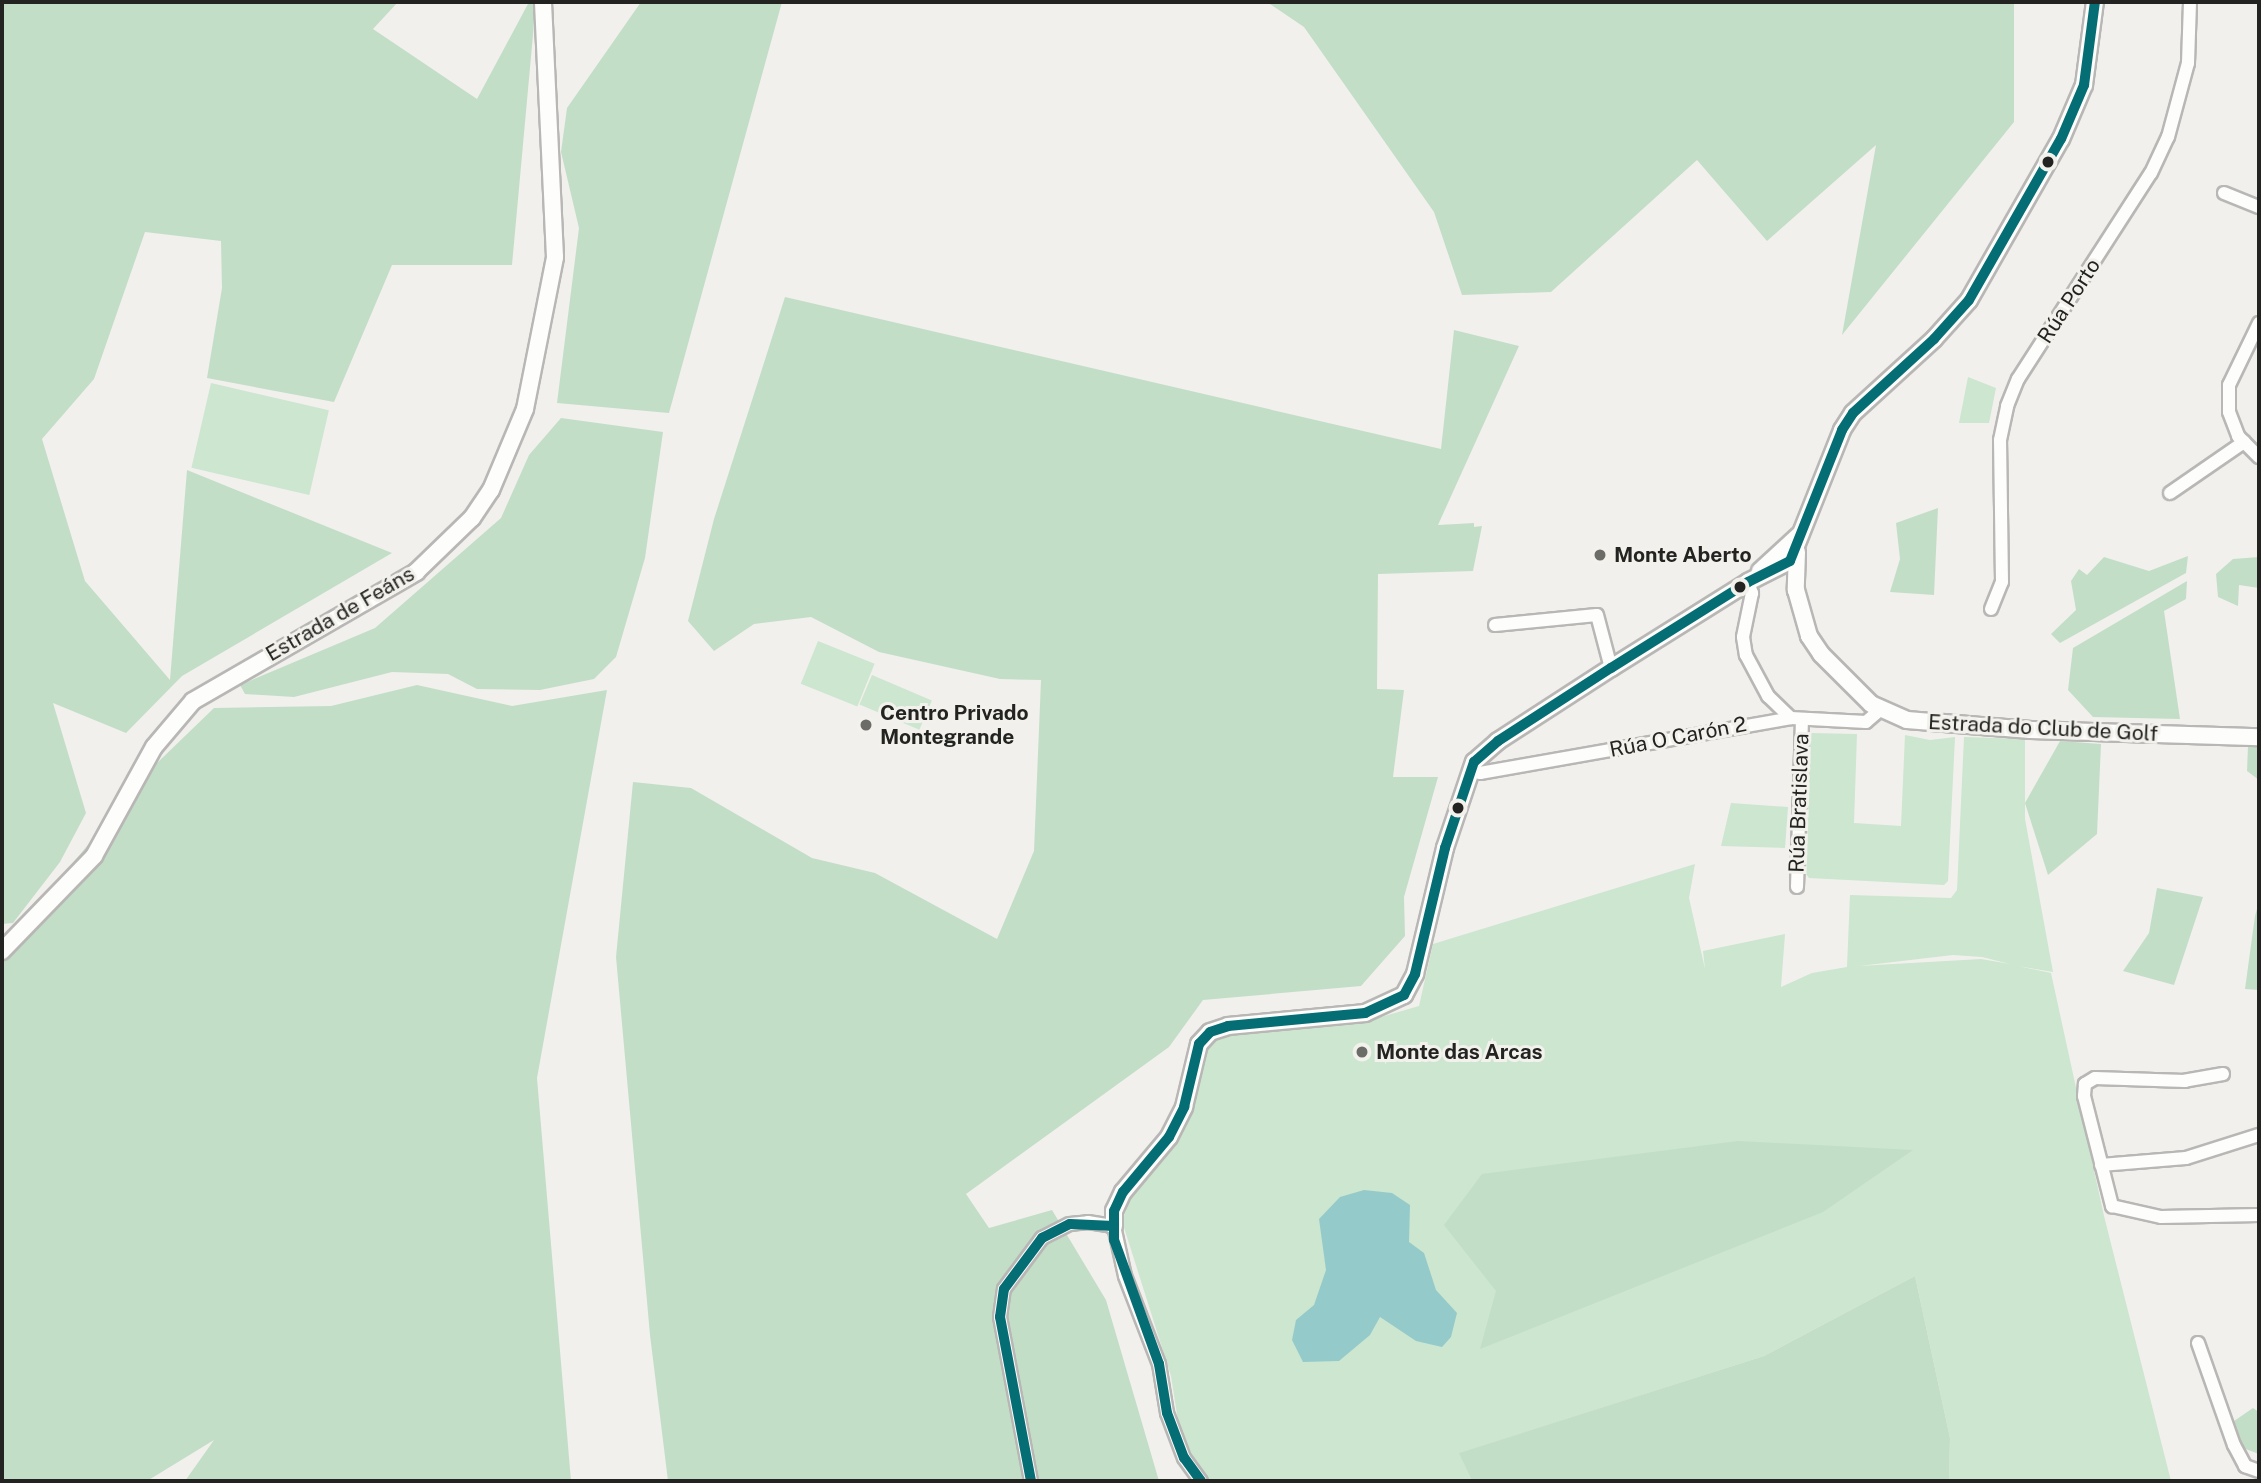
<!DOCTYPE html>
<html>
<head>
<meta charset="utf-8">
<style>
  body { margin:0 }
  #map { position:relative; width:2261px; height:1483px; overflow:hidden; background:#f1f0ed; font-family:"Public Sans",sans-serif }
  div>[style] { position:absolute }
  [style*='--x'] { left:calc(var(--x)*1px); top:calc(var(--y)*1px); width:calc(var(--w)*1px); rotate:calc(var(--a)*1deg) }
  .green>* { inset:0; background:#cce6cf; transform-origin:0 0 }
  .forest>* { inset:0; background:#c3dec6 }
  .water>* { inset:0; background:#95cacb }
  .roads { filter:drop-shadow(2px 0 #b8b7b5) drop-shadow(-2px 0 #b8b7b5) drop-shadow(0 2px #b8b7b5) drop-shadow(0 -2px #b8b7b5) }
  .street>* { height:12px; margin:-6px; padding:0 6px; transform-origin:6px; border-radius:6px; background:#fdfdfc }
  .secondary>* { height:16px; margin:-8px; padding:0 8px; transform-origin:8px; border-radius:8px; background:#fdfdfc }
  .bus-1>* { height:10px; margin:-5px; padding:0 5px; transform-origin:5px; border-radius:5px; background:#056e74 }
  .dots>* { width:19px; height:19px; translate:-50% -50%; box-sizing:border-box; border:4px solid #f2f1ec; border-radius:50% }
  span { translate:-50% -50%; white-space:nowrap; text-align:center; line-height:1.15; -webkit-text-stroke:6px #f2f1ec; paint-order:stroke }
  .street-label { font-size:21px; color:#232321 }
  .poi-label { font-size:21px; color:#232321; font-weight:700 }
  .left { translate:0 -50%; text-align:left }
  .frame { position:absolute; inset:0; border:4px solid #232321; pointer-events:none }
</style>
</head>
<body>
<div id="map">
  <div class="green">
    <div style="clip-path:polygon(1968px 377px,1996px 388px,1989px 423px,1959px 423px)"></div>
    <div style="left:211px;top:383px;width:121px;height:87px;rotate:13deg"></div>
    <div style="left:818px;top:641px;width:61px;height:46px;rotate:22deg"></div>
    <div style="left:872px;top:675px;width:65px;height:32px;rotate:23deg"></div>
    <div style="clip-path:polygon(1810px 733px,1857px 734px,1854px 823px,1901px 826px,1905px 735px,1930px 740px,1955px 737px,1948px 881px,1944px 885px,1809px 878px,1806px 874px)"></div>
    <div style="clip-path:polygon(evenodd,1964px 737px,2025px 739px,2025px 819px,2053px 972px,2018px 966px,2051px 973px,2104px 1216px,2171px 1481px,1949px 1481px,1950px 1438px,1915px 1276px,1764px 1356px,1460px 1453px,1472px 1481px,1210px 1481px,1202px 1475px,1179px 1427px,1171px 1376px,1122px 1221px,1135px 1188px,1158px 1165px,1189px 1116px,1205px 1047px,1220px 1036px,1357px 1024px,1419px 1006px,1433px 944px,1695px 864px,1689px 898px,1705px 969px,1703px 951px,1785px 934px,1781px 987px,1812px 973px,1847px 967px,1850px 895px,1951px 898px,1957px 890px,1964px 737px,1953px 955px,1982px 957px,2010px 964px,1981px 959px,1859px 966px,1953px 955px)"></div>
    <div style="clip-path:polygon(1731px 803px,1788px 807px,1785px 848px,1721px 846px)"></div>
  </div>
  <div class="forest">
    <div style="clip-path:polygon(2px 2px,398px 2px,373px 29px,477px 99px,529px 2px,536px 2px,512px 265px,392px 265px,334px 402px,207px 378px,222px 288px,221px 241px,145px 232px,94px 379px,42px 439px,85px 581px,170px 680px,187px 470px,392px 553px,182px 676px,126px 733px,53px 703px,86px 813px,60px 862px,13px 923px,2px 924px)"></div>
    <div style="clip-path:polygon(641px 2px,782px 2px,669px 413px,557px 403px,579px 228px,561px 152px,567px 108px)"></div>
    <div style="clip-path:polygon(1267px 2px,2014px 2px,2014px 122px,1842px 335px,1876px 145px,1767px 241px,1697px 160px,1551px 292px,1462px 295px,1434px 212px,1304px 27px)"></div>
    <div style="clip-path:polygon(785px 297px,1441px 449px,1454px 330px,1519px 346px,1438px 525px,1474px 523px,1474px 527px,1482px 526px,1473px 571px,1378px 574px,1377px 689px,1404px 690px,1393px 777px,1438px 777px,1404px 897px,1405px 936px,1361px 986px,1203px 1000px,1169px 1047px,966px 1194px,989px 1228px,1052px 1210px,1106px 1300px,1159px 1481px,668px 1481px,650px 1335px,616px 957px,633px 782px,691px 788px,812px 858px,875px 873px,997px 939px,1034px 851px,1041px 680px,1000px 679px,879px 652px,811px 617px,754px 624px,714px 651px,688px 621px,714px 519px)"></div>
    <div style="clip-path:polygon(561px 418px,663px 432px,645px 558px,616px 657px,594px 679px,540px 690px,477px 689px,448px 674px,392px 672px,294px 697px,245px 694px,240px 685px,375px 628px,501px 518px,529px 455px)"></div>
    <div style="clip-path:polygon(1938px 508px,1934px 595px,1890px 592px,1900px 559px,1896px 523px)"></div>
    <div style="clip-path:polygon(2188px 556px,2186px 573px,2060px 643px,2051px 634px,2076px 610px,2071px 581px,2079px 569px,2087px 575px,2104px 557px,2149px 571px)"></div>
    <div style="clip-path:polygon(2259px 557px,2259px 588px,2239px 585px,2238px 606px,2218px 597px,2216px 574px,2233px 559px)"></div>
    <div style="clip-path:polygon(2187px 581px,2186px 599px,2164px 611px,2180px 719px,2093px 717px,2068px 690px,2073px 648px)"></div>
    <div style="clip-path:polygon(417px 685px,512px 706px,607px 690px,537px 1078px,571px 1481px,185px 1481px,214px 1440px,147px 1481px,2px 1481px,2px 947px,156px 764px,214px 708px,331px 706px)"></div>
    <div style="clip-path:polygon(2060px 741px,2101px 744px,2097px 834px,2048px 875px,2025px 803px)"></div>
    <div style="clip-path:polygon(2248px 746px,2259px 747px,2259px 780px,2247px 771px)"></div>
    <div style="clip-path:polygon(2157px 888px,2203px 897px,2174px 985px,2123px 971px,2149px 933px)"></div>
    <div style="clip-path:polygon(2259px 902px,2259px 990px,2245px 989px,2255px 916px)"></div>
    <div style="clip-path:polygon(1738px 1141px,1913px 1150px,1823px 1212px,1480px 1349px,1496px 1291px,1444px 1225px,1482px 1174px)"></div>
    <div style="clip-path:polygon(1915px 1276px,1950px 1438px,1949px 1481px,1472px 1481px,1459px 1453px,1764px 1356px)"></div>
    <div style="clip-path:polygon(2253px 1408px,2259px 1412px,2259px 1454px,2243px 1448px,2234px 1421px)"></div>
  </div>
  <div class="water">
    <div style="clip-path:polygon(1364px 1190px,1392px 1193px,1410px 1205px,1409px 1242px,1424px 1253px,1436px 1290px,1457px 1313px,1451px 1337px,1442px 1347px,1416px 1341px,1380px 1317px,1370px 1335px,1339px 1361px,1303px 1362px,1292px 1340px,1296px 1320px,1314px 1305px,1326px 1270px,1319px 1219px,1340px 1197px)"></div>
  </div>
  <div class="roads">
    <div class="street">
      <div style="--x:2224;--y:193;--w:38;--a:22"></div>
      <div style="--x:2259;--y:323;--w:69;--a:115.8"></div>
      <div style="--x:2229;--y:385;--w:27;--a:90"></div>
      <div style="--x:2229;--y:412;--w:26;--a:69"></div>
      <div style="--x:2238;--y:436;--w:30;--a:45"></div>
      <div style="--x:2170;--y:493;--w:90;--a:-34.6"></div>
      <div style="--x:1748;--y:582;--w:12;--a:70"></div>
      <div style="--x:1752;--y:593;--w:45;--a:101.6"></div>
      <div style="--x:1743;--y:637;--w:18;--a:81"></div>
      <div style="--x:1746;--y:655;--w:47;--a:61.8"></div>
      <div style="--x:1768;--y:696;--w:32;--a:44"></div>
      <div style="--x:1991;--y:609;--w:29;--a:-68"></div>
      <div style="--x:2002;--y:582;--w:142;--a:-90.8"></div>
      <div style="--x:2000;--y:440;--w:35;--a:-78"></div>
      <div style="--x:2007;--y:406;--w:29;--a:-68"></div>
      <div style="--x:2018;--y:379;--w:245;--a:-57.2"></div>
      <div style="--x:2151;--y:173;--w:40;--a:-65"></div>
      <div style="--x:2168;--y:137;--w:77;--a:-74.9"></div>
      <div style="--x:2188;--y:63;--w:61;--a:-88.1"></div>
      <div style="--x:1495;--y:625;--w:102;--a:-5.6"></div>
      <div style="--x:1597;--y:615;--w:55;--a:75.2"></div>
      <div style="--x:1471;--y:769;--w:10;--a:24"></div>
      <div style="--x:1480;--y:773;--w:316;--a:-10"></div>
      <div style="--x:1791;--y:718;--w:75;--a:3.1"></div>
      <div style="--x:1866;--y:722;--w:20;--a:-41"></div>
      <div style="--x:1797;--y:887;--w:168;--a:-88.3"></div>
      <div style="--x:2223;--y:1074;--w:39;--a:170"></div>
      <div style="--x:2185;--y:1081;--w:90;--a:-178.1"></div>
      <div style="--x:2095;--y:1078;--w:12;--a:149"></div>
      <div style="--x:2085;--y:1084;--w:12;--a:95"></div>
      <div style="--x:2084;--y:1096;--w:114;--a:75.7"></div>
      <div style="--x:2112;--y:1206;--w:50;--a:12.7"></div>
      <div style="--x:2161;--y:1217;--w:98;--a:-1.2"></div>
      <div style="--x:2101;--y:1165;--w:85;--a:-4.7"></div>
      <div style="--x:2186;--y:1158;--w:77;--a:-17.5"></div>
      <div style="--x:2198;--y:1343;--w:108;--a:70.6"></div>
      <div style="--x:2234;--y:1445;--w:24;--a:62"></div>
      <div style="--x:2245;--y:1466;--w:15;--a:20"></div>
      <div style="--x:1031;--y:1481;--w:167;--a:-100.7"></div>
      <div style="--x:1000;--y:1317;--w:28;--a:-82"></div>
      <div style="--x:1004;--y:1289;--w:64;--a:-53.3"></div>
      <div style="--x:1042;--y:1238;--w:31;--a:-27"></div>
      <div style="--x:1070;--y:1224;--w:18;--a:-6"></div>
      <div style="--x:1088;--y:1222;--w:26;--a:9"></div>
      <div style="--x:1114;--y:1226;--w:51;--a:77.6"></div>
      <div style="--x:1125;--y:1276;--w:94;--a:68.9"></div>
      <div style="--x:1159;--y:1364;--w:50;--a:80.7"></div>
      <div style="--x:1167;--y:1413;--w:48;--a:69.3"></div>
      <div style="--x:1184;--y:1458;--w:29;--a:54"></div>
    </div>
    <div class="secondary">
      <div style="--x:1797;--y:552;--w:38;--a:92"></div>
      <div style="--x:1796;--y:590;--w:48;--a:74.2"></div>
      <div style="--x:1809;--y:636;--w:22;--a:56"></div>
      <div style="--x:1821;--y:654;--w:71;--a:45"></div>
      <div style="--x:1871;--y:704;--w:39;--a:24"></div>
      <div style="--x:1907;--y:720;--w:124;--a:4.6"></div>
      <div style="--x:2031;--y:730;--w:228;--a:1.8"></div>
      <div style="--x:1760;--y:571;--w:52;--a:-42.6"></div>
      <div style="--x:2;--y:951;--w:132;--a:-45.9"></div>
      <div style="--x:94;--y:856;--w:124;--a:-61.2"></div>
      <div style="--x:154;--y:747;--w:60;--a:-49.7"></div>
      <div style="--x:193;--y:701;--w:258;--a:-30"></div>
      <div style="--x:416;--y:572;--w:78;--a:-44"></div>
      <div style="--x:472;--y:518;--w:34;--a:-56"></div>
      <div style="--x:491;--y:490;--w:88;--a:-67.2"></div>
      <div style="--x:525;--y:409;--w:155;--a:-78.8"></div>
      <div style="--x:555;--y:257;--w:255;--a:-92.7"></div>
      <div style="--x:1114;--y:1226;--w:15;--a:-90"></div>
      <div style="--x:1114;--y:1211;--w:21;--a:-65"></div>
      <div style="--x:1123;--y:1192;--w:72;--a:-50.1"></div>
      <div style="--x:1169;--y:1137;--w:34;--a:-63"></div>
      <div style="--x:1184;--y:1107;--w:65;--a:-76.6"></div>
      <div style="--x:1199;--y:1044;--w:16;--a:-47"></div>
      <div style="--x:1210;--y:1032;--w:19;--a:-18"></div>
      <div style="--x:1228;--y:1026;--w:138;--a:-5.4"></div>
      <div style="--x:1365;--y:1013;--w:43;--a:-24.8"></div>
      <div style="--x:1404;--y:995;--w:24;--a:-62"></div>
      <div style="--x:1415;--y:974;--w:130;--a:-76.6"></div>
      <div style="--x:1445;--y:848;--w:91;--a:-71.4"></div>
      <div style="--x:1474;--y:762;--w:32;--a:-41"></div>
      <div style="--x:1498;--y:741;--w:135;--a:-32.9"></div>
      <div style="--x:1611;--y:668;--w:162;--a:-32.1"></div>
      <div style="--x:1748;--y:582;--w:47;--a:-26.6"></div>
      <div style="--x:1790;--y:561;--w:141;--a:-68.3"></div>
      <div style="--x:1842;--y:430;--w:20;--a:-57"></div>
      <div style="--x:1853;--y:413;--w:110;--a:-42.4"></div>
      <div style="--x:1934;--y:339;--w:52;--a:-48.1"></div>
      <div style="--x:1969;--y:300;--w:185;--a:-60.3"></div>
      <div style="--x:2061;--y:139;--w:59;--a:-66.9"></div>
      <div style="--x:2084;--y:85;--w:84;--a:-82.5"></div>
    </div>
  </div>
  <div class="bus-1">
    <div style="--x:1031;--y:1481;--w:167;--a:-100.7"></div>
    <div style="--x:1000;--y:1317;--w:28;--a:-82"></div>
    <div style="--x:1004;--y:1289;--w:64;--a:-53.3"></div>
    <div style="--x:1042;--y:1238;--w:31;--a:-27"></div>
    <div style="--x:1070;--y:1224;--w:44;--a:2.6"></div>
    <div style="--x:1201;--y:1481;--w:29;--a:-126"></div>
    <div style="--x:1184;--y:1458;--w:48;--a:-110.7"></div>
    <div style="--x:1167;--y:1413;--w:50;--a:-99.3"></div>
    <div style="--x:1159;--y:1364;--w:132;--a:-109.9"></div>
    <div style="--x:1114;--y:1240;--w:29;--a:-90"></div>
    <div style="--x:1114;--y:1211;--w:21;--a:-65"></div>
    <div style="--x:1123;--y:1192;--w:72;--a:-50.1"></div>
    <div style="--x:1169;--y:1137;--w:34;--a:-63"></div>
    <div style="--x:1184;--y:1107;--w:65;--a:-76.6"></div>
    <div style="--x:1199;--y:1044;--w:16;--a:-47"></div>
    <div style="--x:1210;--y:1032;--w:19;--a:-18"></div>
    <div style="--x:1228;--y:1026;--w:138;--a:-5.4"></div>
    <div style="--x:1365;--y:1013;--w:43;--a:-24.8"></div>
    <div style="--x:1404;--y:995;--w:24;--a:-62"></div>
    <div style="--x:1415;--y:974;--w:130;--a:-76.6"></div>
    <div style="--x:1445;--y:848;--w:91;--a:-71.4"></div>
    <div style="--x:1474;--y:762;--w:32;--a:-41"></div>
    <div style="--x:1498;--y:741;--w:135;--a:-32.9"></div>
    <div style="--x:1611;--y:668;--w:162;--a:-32.1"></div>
    <div style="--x:1748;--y:582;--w:47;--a:-26.6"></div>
    <div style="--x:1790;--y:561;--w:141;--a:-68.3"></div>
    <div style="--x:1842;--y:430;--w:20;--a:-57"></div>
    <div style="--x:1853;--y:413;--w:110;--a:-42.4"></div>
    <div style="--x:1934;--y:339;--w:52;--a:-48.1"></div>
    <div style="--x:1969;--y:300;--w:185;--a:-60.3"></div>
    <div style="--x:2061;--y:139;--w:59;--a:-66.9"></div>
    <div style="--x:2084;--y:85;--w:84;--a:-82.5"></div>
  </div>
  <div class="dots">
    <div style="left:2048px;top:162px;background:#232321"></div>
    <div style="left:1600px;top:555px;background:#6b6b68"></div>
    <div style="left:1740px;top:587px;background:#232321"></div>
    <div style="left:866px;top:725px;background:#6b6b68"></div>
    <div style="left:1458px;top:808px;background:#232321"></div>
    <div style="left:1362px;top:1052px;background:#6b6b68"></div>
  </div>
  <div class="street-label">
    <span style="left:2069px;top:301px;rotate:-57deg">Rúa Porto</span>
    <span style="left:340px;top:614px;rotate:-30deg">Estrada de Feáns</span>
    <span style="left:2043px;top:728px;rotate:3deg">Estrada do Club de Golf</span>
    <span style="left:1678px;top:737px;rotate:-11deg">Rúa O Carón 2</span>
    <span style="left:1799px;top:803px;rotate:-88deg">Rúa Bratislava</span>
  </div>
  <div class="poi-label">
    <span class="left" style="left:1614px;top:555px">Monte Aberto</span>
    <span class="left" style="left:880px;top:725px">Centro Privado<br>Montegrande</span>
    <span class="left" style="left:1376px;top:1052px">Monte das Arcas</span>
  </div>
  <div class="frame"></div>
</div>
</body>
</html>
